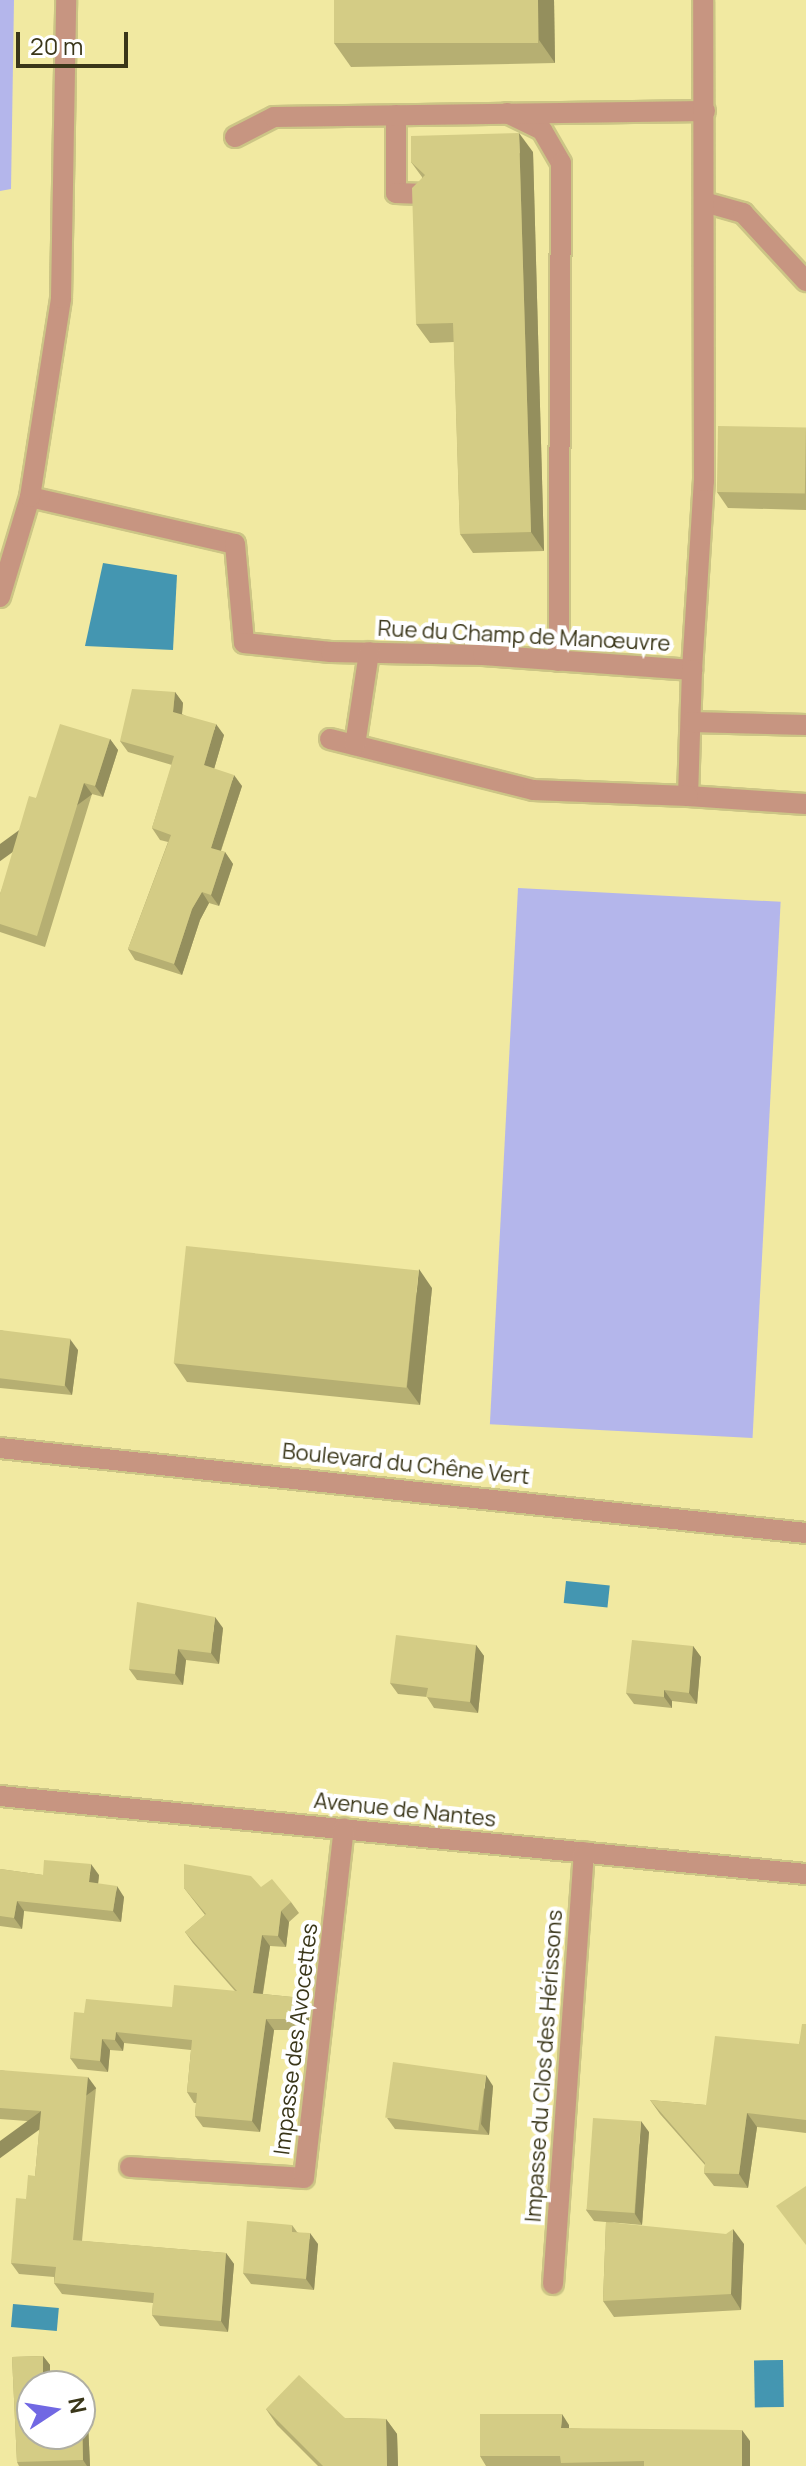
<!DOCTYPE html>
<html>
<head>
<meta charset="utf-8">
<style>
  body { margin:0 }
  #map { position:relative; width:806px; height:2466px; overflow:hidden; background:#f1e9a1; font-family:Manrope,sans-serif }
  div>[style] { position:absolute }
  [style*='--x'] { left:calc(var(--x)*1px); top:calc(var(--y)*1px); width:calc(var(--w)*1px); rotate:calc(var(--a)*1deg) }
  .green>* { inset:0; background:#b4b6eb; transform-origin:0 0 }
  .water>* { inset:0; background:#4496b1; transform-origin:0 0 }
  .roads { filter:drop-shadow(2px 0 #ccc586) drop-shadow(-2px 0 #ccc586) drop-shadow(0 2px #ccc586) drop-shadow(0 -2px #ccc586) }
  .service>* { height:20px; margin:-10px; padding:0 10px; transform-origin:10px; border-radius:10px; background:#c79581 }
  .minor>* { height:20px; margin:-10px; padding:0 10px; transform-origin:10px; border-radius:10px; background:#c79581 }
  .tertiary>* { height:20px; margin:-10px; padding:0 10px; transform-origin:10px; border-radius:10px; background:#c79581 }
  .wall>* { inset:0; background:#b6af72 }
  .shaded-wall>* { inset:0; background:#948f5d; transform-origin:0 0 }
  .building>* { inset:0; background:#d4cc85; transform-origin:0 0 }
  span { translate:-50% -50%; white-space:nowrap; text-align:center; line-height:1.15; -webkit-text-stroke:8px #fff; paint-order:stroke }
  .street-label { font-size:22px; color:#3a3619 }
  .north { position:absolute; left:16px; top:2370px; width:80px; height:80px; box-sizing:border-box; background:#fff; border:2px solid #b0afa3; border-radius:50%; rotate:78deg; font-size:22px; font-weight:700; line-height:32px; text-align:center; color:#3a3619 }
  .north::after { content:''; display:block; margin:auto; width:28px; height:36px; background:#7168e3; clip-path:polygon(50% 0,100% 100%,50% 72%,0 100%) }
  .scale { position:absolute; left:16px; top:32px; width:112px; height:36px; box-sizing:border-box; border:4px solid #3a3619; border-top:0; padding-left:10px; font-size:24px; line-height:28px; white-space:nowrap; color:#3a3619; -webkit-text-stroke:6px #fff; paint-order:stroke }
</style>
</head>
<body>
<div id="map">
  <div class="green">
    <div style="clip-path:polygon(0 0,14px 0,11px 189px,0 191px)"></div>
    <div style="left:518px;top:888px;width:263px;height:537px;rotate:3deg"></div>
  </div>
  <div class="water">
    <div style="clip-path:polygon(103px 563px,177px 575px,173px 650px,85px 646px)"></div>
    <div style="left:566px;top:1581px;width:44px;height:22px;rotate:6deg"></div>
    <div style="left:13px;top:2304px;width:46px;height:23px;rotate:5deg"></div>
    <div style="left:783px;top:2360px;width:47px;height:29px;rotate:89deg"></div>
  </div>
  <div class="roads">
    <div class="service">
      <div style="--x:507;--y:113;--w:39;--a:26"></div>
      <div style="--x:542;--y:130;--w:38;--a:60"></div>
      <div style="--x:561;--y:163;--w:498;--a:90.3"></div>
      <div style="--x:396;--y:115;--w:78;--a:90"></div>
      <div style="--x:396;--y:193;--w:29;--a:2"></div>
      <div style="--x:235;--y:137;--w:44;--a:-27.1"></div>
      <div style="--x:274;--y:117;--w:431;--a:-0.8"></div>
      <div style="--x:704;--y:202;--w:41;--a:15.8"></div>
      <div style="--x:743;--y:213;--w:93;--a:47.2"></div>
      <div style="--x:30;--y:497;--w:210;--a:12.9"></div>
      <div style="--x:235;--y:544;--w:99;--a:84.8"></div>
      <div style="--x:244;--y:643;--w:87;--a:5.9"></div>
      <div style="--x:331;--y:652;--w:152;--a:1.1"></div>
      <div style="--x:483;--y:655;--w:210;--a:4.1"></div>
      <div style="--x:692;--y:670;--w:189;--a:-86.4"></div>
      <div style="--x:704;--y:481;--w:481;--a:-90.1"></div>
      <div style="--x:692;--y:670;--w:126;--a:91.8"></div>
      <div style="--x:688;--y:796;--w:118;--a:3.9"></div>
      <div style="--x:691;--y:722;--w:115;--a:1.5"></div>
      <div style="--x:330;--y:739;--w:209;--a:14.1"></div>
      <div style="--x:533;--y:790;--w:155;--a:2.2"></div>
      <div style="--x:355;--y:745;--w:94;--a:-81.4"></div>
    </div>
    <div class="minor">
      <div style="--x:0;--y:1448;--w:810;--a:6.02"></div>
      <div style="--x:0;--y:1796;--w:810;--a:5.53"></div>
      <div style="--x:130;--y:2167;--w:174;--a:3.6"></div>
      <div style="--x:304;--y:2178;--w:352;--a:-83.5"></div>
      <div style="--x:553;--y:2284;--w:433;--a:-85.9"></div>
    </div>
    <div class="tertiary">
      <div style="--x:0;--y:597;--w:104;--a:-73.3"></div>
      <div style="--x:30;--y:497;--w:201;--a:-81.1"></div>
      <div style="--x:61;--y:298;--w:298;--a:-89"></div>
    </div>
  </div>
  <div class="wall">
    <div style="clip-path:polygon(334px 0,554px 0,555px 63px,351px 67px,334px 43px)"></div>
    <div style="clip-path:polygon(533px 152px,544px 551px,473px 553px,460px 534px,454px 342px,430px 343px,416px 324px,422px 177px,411px 162px)"></div>
    <div style="clip-path:polygon(806px 428px,806px 510px,728px 508px,717px 492px)"></div>
    <div style="clip-path:polygon(175px 692px,183px 703px,182px 714px,224px 735px,214px 769px,242px 786px,221px 851px,225px 852px,233px 864px,219px 906px,209px 903px,200px 920px,182px 975px,135px 960px,128px 949px,168px 842px,160px 840px,152px 828px,172px 765px,128px 752px,120px 741px)"></div>
    <div style="clip-path:polygon(110px 739px,118px 750px,103px 797px,92px 794px,45px 947px,0 932px,0 894px,36px 798px)"></div>
    <div style="clip-path:polygon(432px 1288px,420px 1405px,187px 1382px,174px 1363px)"></div>
    <div style="clip-path:polygon(0 1330px,78px 1350px,72px 1395px,0 1388px)"></div>
    <div style="clip-path:polygon(223px 1628px,219px 1664px,186px 1660px,183px 1685px,137px 1680px,129px 1669px)"></div>
    <div style="clip-path:polygon(476px 1645px,484px 1656px,478px 1713px,434px 1708px,427px 1697px,398px 1694px,390px 1683px)"></div>
    <div style="clip-path:polygon(693px 1646px,701px 1657px,697px 1704px,672px 1701px,672px 1708px,634px 1704px,626px 1693px)"></div>
    <div style="clip-path:polygon(0 1869px,43px 1875px,99px 1875px,98px 1884px,124px 1897px,121px 1922px,24px 1911px,22px 1929px,0 1926px)"></div>
    <div style="clip-path:polygon(261px 1887px,291px 1902px,299px 1913px,289px 1922px,286px 1947px,270px 1946px,263px 1994px,302px 1998px,310px 2009px,308px 2030px,274px 2030px,260px 2132px,203px 2127px,195px 2116px,196px 2103px,194px 2103px,187px 2092px,191px 2050px,124px 2043px,123px 2051px,110px 2050px,108px 2072px,78px 2069px,70px 2058px,84px 2013px,172px 2007px,235px 1991px,193px 1943px,185px 1932px,205px 1915px,184px 1888px)"></div>
    <div style="clip-path:polygon(806px 2024px,806px 2133px,757px 2127px,748px 2188px,714px 2186px,704px 2173px,705px 2165px,660px 2114px,650px 2100px,706px 2105px,799px 2044px)"></div>
    <div style="clip-path:polygon(0 2070px,96px 2088px,82px 2241px,226px 2253px,234px 2264px,228px 2332px,160px 2326px,152px 2315px,153px 2303px,62px 2294px,54px 2283px,54px 2277px,19px 2274px,11px 2263px,26px 2199px,35px 2176px,40px 2122px,0 2119px)"></div>
    <div style="clip-path:polygon(493px 2086px,489px 2135px,395px 2129px,387px 2118px)"></div>
    <div style="clip-path:polygon(649px 2132px,642px 2225px,608px 2222px,744px 2244px,741px 2310px,614px 2317px,603px 2301px,606px 2222px,594px 2221px,586px 2210px)"></div>
    <div style="clip-path:polygon(292px 2225px,297px 2232px,318px 2244px,314px 2290px,251px 2284px,243px 2273px)"></div>
    <div style="clip-path:polygon(43px 2356px,50px 2365px,50px 2386px,32px 2386px,32px 2434px,80px 2434px,80px 2413px,82px 2413px,88px 2423px,90px 2466px,19px 2466px,17px 2462px,12px 2357px)"></div>
    <div style="clip-path:polygon(266px 2409px,345px 2418px,386px 2419px,397px 2434px,398px 2466px,318px 2466px,277px 2425px)"></div>
    <div style="clip-path:polygon(569px 2425px,569px 2428px,750px 2441px,750px 2466px,486px 2466px,480px 2456px)"></div>
  </div>
  <div class="shaded-wall">
    <div style="clip-path:polygon(538px 0,554px 0,555px 63px,539px 40px)"></div>
    <div style="clip-path:polygon(519px 133px,533px 152px,544px 551px,531px 532px)"></div>
    <div style="clip-path:polygon(175px 692px,183px 703px,181px 723px,173px 712px)"></div>
    <div style="clip-path:polygon(216px 724px,224px 735px,212px 776px,204px 765px)"></div>
    <div style="clip-path:polygon(110px 739px,118px 750px,103px 797px,95px 786px)"></div>
    <div style="clip-path:polygon(234px 775px,242px 786px,218px 859px,211px 848px)"></div>
    <div style="left:84px;top:783px;width:14px;height:160px;rotate:54deg"></div>
    <div style="clip-path:polygon(225px 852px,233px 864px,219px 906px,211px 895px)"></div>
    <div style="clip-path:polygon(202px 892px,209px 903px,200px 920px,182px 975px,174px 964px,192px 909px)"></div>
    <div style="clip-path:polygon(419px 1269px,432px 1288px,420px 1405px,407px 1387px)"></div>
    <div style="clip-path:polygon(70px 1339px,78px 1350px,72px 1395px,64px 1384px)"></div>
    <div style="clip-path:polygon(215px 1617px,223px 1628px,219px 1664px,211px 1653px)"></div>
    <div style="clip-path:polygon(476px 1645px,484px 1656px,478px 1713px,470px 1702px)"></div>
    <div style="clip-path:polygon(693px 1646px,701px 1657px,697px 1704px,689px 1693px)"></div>
    <div style="clip-path:polygon(178px 1649px,186px 1660px,183px 1685px,175px 1674px)"></div>
    <div style="clip-path:polygon(664px 1690px,672px 1701px,672px 1708px,664px 1697px)"></div>
    <div style="clip-path:polygon(91px 1864px,99px 1875px,97px 1893px,89px 1882px)"></div>
    <div style="clip-path:polygon(117px 1886px,124px 1897px,121px 1922px,113px 1911px)"></div>
    <div style="clip-path:polygon(17px 1901px,24px 1911px,22px 1929px,14px 1918px)"></div>
    <div style="clip-path:polygon(281px 1911px,289px 1922px,286px 1947px,278px 1936px)"></div>
    <div style="clip-path:polygon(262px 1935px,270px 1946px,261px 2004px,253px 1993px)"></div>
    <div style="clip-path:polygon(302px 1998px,310px 2009px,308px 2030px,300px 2019px)"></div>
    <div style="clip-path:polygon(266px 2019px,274px 2030px,260px 2132px,252px 2121px)"></div>
    <div style="clip-path:polygon(116px 2032px,124px 2043px,123px 2051px,115px 2040px)"></div>
    <div style="clip-path:polygon(102px 2039px,110px 2050px,108px 2072px,100px 2061px)"></div>
    <div style="clip-path:polygon(486px 2075px,493px 2086px,489px 2135px,481px 2124px)"></div>
    <div style="left:88px;top:2077px;width:14px;height:164px;rotate:54deg"></div>
    <div style="clip-path:polygon(747px 2113px,757px 2127px,748px 2188px,739px 2174px)"></div>
    <div style="clip-path:polygon(641px 2121px,649px 2132px,642px 2225px,635px 2214px)"></div>
    <div style="clip-path:polygon(733px 2229px,744px 2244px,741px 2310px,731px 2294px)"></div>
    <div style="clip-path:polygon(310px 2233px,318px 2244px,314px 2290px,306px 2279px)"></div>
    <div style="clip-path:polygon(226px 2253px,234px 2264px,228px 2332px,221px 2321px)"></div>
    <div style="clip-path:polygon(43px 2356px,50px 2365px,50px 2386px,43px 2386px)"></div>
    <div style="clip-path:polygon(82px 2413px,88px 2423px,90px 2466px,87px 2466px,83px 2460px)"></div>
    <div style="clip-path:polygon(562px 2414px,569px 2425px,569px 2439px,561px 2428px)"></div>
    <div style="clip-path:polygon(386px 2419px,397px 2434px,398px 2466px,387px 2466px)"></div>
    <div style="clip-path:polygon(742px 2430px,750px 2441px,750px 2466px,742px 2466px)"></div>
  </div>
  <div class="building">
    <div style="left:334px;top:0;width:204px;height:43px"></div>
    <div style="clip-path:polygon(519px 133px,531px 532px,460px 534px,453px 323px,416px 324px,412px 188px,425px 175px,411px 162px,411px 136px)"></div>
    <div style="left:718px;top:426px;width:88px;height:66px;rotate:1deg"></div>
    <div style="clip-path:polygon(132px 689px,175px 692px,173px 712px,216px 724px,204px 765px,234px 775px,211px 848px,225px 852px,211px 895px,202px 892px,192px 909px,174px 964px,128px 949px,171px 835px,152px 828px,174px 756px,120px 741px)"></div>
    <div style="clip-path:polygon(60px 724px,110px 739px,95px 786px,84px 783px,37px 936px,0 924px,0 894px,29px 796px,36px 798px)"></div>
    <div style="left:186px;top:1246px;width:234px;height:118px;rotate:6deg"></div>
    <div style="left:0;top:1330px;width:71px;height:48px;rotate:7deg"></div>
    <div style="clip-path:polygon(137px 1602px,215px 1617px,211px 1653px,178px 1649px,175px 1674px,129px 1669px)"></div>
    <div style="clip-path:polygon(396px 1635px,476px 1645px,470px 1702px,426px 1697px,428px 1688px,390px 1683px)"></div>
    <div style="clip-path:polygon(632px 1640px,693px 1646px,689px 1693px,664px 1690px,664px 1697px,626px 1693px)"></div>
    <div style="clip-path:polygon(44px 1860px,91px 1864px,89px 1882px,117px 1886px,113px 1911px,17px 1901px,14px 1918px,0 1916px,0 1869px,43px 1875px)"></div>
    <div style="clip-path:polygon(184px 1864px,251px 1876px,261px 1887px,272px 1879px,291px 1902px,281px 1911px,278px 1936px,262px 1935px,253px 1993px,302px 1998px,300px 2019px,266px 2019px,252px 2121px,195px 2116px,197px 2093px,187px 2092px,192px 2040px,116px 2032px,115px 2040px,102px 2039px,100px 2061px,70px 2058px,74px 2012px,84px 2013px,86px 1999px,172px 2007px,174px 1985px,237px 1991px,185px 1932px,206px 1914px,184px 1888px)"></div>
    <div style="clip-path:polygon(802px 2024px,806px 2024px,806px 2120px,747px 2113px,739px 2174px,704px 2173px,705px 2163px,650px 2100px,706px 2105px,715px 2036px,799px 2044px)"></div>
    <div style="left:393px;top:2062px;width:94px;height:56px;rotate:8deg"></div>
    <div style="clip-path:polygon(0 2070px,88px 2077px,73px 2240px,226px 2253px,221px 2321px,152px 2315px,154px 2293px,54px 2283px,56px 2267px,11px 2263px,16px 2198px,26px 2199px,28px 2175px,35px 2176px,41px 2111px,0 2108px)"></div>
    <div style="left:593px;top:2118px;width:48px;height:92px;rotate:4deg"></div>
    <div style="clip-path:polygon(806px 2186px,806px 2245px,776px 2206px)"></div>
    <div style="clip-path:polygon(247px 2221px,292px 2225px,292px 2232px,310px 2233px,306px 2279px,243px 2273px)"></div>
    <div style="clip-path:polygon(606px 2222px,726px 2234px,733px 2229px,731px 2294px,603px 2301px)"></div>
    <div style="clip-path:polygon(43px 2356px,43px 2386px,32px 2386px,32px 2434px,80px 2434px,80px 2413px,82px 2413px,83px 2460px,17px 2462px,12px 2357px)"></div>
    <div style="clip-path:polygon(299px 2375px,345px 2418px,386px 2419px,387px 2466px,323px 2466px,266px 2409px)"></div>
    <div style="clip-path:polygon(480px 2414px,562px 2414px,561px 2428px,742px 2430px,742px 2466px,644px 2466px,644px 2461px,561px 2463px,560px 2456px,480px 2456px)"></div>
  </div>
  <div class="street-label">
    <span style="left:524px;top:636px;rotate:3deg">Rue du Champ de Manœuvre</span>
    <span style="left:406px;top:1464px;rotate:6deg">Boulevard du Chêne Vert</span>
    <span style="left:405px;top:1810px;rotate:6deg">Avenue de Nantes</span>
    <span style="left:296px;top:2039px;rotate:-83deg">Impasse des Avocettes</span>
    <span style="left:544px;top:2066px;rotate:-86deg">Impasse du Clos des Hérissons</span>
  </div>
  <div class="north">N</div>
  <div class="scale">20 m</div>
</div>
</body>
</html>
